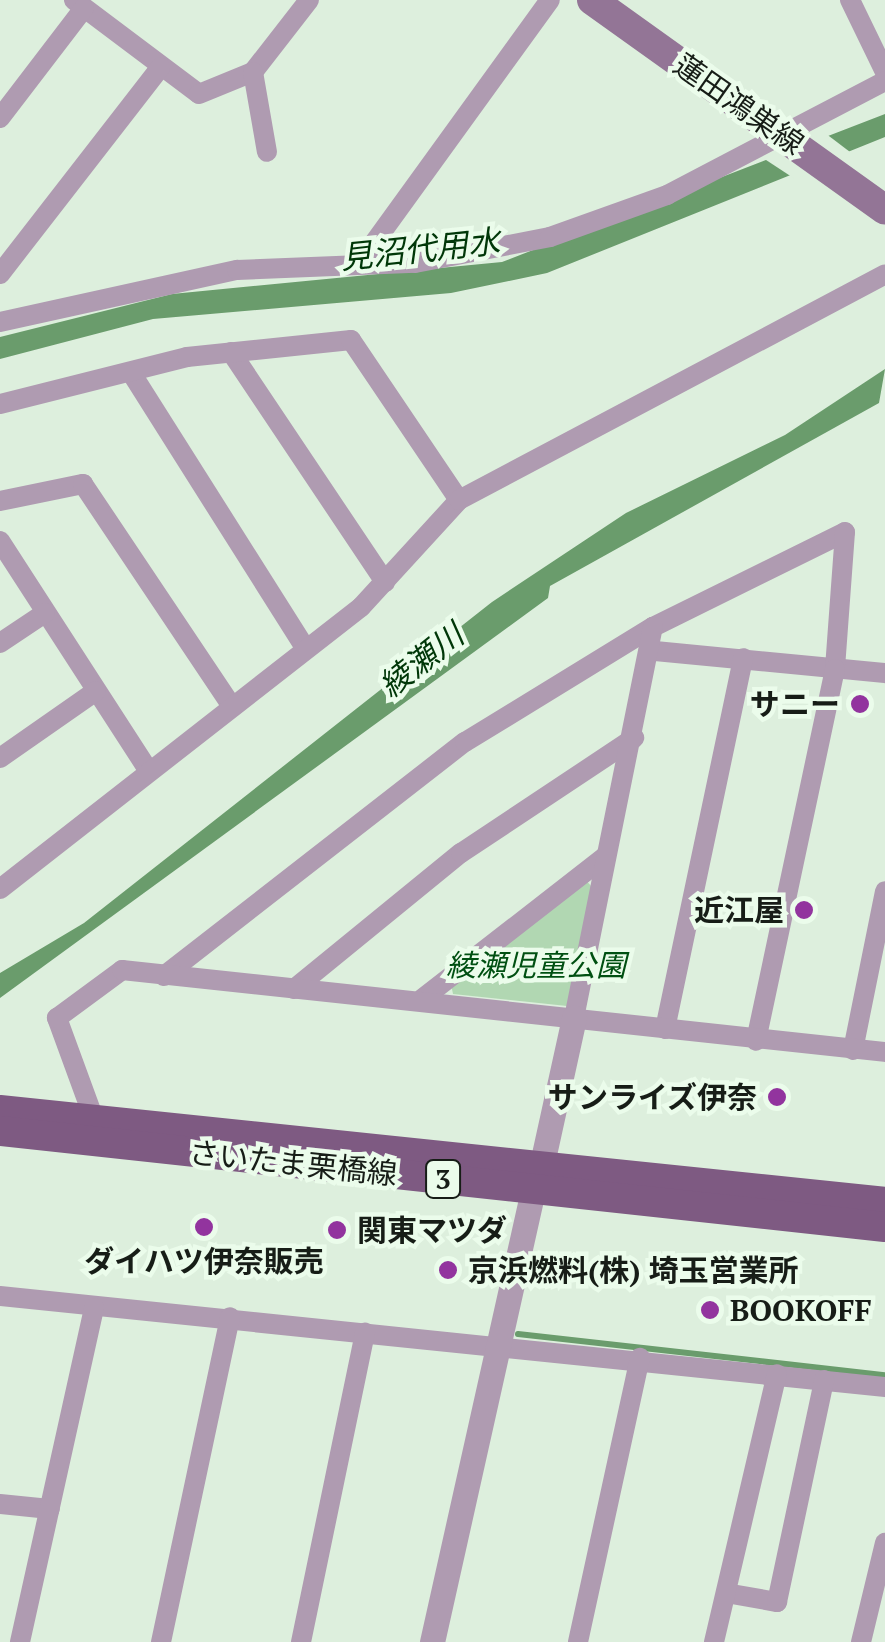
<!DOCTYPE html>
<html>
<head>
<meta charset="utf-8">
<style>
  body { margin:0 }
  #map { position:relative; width:885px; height:1642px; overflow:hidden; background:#ddefdd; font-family:"PT Serif","Noto Sans JP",serif }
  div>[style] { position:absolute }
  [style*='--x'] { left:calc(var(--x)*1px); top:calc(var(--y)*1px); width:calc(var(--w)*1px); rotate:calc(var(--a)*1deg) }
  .green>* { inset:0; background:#b1d7b2 }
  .water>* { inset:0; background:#6a9c6c }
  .pier>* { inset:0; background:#ddefdd }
  .stream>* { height:6px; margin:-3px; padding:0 3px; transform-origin:3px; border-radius:3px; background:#6a9c6c }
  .minor>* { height:20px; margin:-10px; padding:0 10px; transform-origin:10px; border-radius:10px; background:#af9bb1 }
  .tertiary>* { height:25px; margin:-12.5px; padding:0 12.5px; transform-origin:12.5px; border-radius:12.5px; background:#af9bb1 }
  .secondary>* { height:30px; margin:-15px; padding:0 15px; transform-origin:15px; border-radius:15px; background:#937596 }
  .primary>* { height:30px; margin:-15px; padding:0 15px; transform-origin:15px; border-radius:15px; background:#7e5a82 }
  .dots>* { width:28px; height:28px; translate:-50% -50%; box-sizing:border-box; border:5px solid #ebfceb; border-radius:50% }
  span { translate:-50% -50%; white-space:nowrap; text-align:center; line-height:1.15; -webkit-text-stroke:9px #ebfceb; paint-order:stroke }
  .shield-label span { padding:2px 8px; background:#ebfceb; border:2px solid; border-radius:8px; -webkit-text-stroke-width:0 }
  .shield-label { font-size:28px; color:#171d17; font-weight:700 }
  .street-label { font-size:30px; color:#171d17 }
  .poi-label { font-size:30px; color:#171d17; font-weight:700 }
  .right { translate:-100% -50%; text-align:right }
  .left { translate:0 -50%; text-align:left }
  .park-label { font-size:30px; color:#005012; font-style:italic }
  .water-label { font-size:32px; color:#003708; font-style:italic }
</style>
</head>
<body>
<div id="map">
  <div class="green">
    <div style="clip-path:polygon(583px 877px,592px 887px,567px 1006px,453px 994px,451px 984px)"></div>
  </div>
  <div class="water">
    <div style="clip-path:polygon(885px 114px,885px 137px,547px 273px,451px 293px,153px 319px,0 359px,0 337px,172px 294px,502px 262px)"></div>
    <div style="clip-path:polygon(885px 369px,879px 403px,550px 586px,548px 598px,0 998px,0 973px,84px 923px,492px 602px,626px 513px,785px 435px)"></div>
  </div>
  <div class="pier">
    <div style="clip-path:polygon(825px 133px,854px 155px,795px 179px,763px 158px)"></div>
  </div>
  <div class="stream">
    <div style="--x:518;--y:1334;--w:369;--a:6.4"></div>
  </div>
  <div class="minor">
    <div style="--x:74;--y:0;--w:156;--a:36.9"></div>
    <div style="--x:199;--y:94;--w:58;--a:-22.2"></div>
    <div style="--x:253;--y:72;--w:91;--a:-52.1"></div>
    <div style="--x:850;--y:0;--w:80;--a:64.1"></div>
    <div style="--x:253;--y:72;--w:81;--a:80.1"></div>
    <div style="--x:0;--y:118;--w:138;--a:-52.6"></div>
    <div style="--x:358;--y:265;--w:327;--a:-54.1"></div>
    <div style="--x:0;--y:274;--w:261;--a:-52.2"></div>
    <div style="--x:0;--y:322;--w:243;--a:-12.4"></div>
    <div style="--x:237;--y:270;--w:178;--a:-2.3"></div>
    <div style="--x:415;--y:263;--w:137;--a:-10.9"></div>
    <div style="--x:550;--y:237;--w:124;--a:-19.7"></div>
    <div style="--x:667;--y:195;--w:246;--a:-27.6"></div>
    <div style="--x:231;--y:352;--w:277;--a:56.2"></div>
    <div style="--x:132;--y:374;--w:324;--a:57.7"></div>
    <div style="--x:0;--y:404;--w:193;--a:-14.1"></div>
    <div style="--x:187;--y:357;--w:165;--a:-5.9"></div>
    <div style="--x:351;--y:340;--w:193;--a:56"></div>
    <div style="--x:0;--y:501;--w:85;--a:-11.6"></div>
    <div style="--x:83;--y:484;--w:266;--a:56.2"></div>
    <div style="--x:0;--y:541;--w:273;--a:57.1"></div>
    <div style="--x:0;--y:643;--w:54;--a:-33.7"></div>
    <div style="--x:655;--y:651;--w:231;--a:5.5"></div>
    <div style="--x:0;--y:758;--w:117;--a:-34.9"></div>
    <div style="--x:0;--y:889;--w:458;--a:-38"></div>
    <div style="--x:361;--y:607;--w:145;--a:-47.5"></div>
    <div style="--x:459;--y:500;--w:482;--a:-27.9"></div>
    <div style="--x:164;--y:976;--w:381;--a:-37.9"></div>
    <div style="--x:465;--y:742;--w:220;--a:-31.5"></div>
    <div style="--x:653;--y:627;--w:214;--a:-26.3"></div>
    <div style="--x:845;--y:532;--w:137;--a:94.2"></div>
    <div style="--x:835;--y:669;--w:380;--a:102"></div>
    <div style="--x:294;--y:989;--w:215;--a:-39.2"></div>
    <div style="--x:461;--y:853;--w:208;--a:-33.6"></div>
    <div style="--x:422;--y:999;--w:233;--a:-37.9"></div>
    <div style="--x:574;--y:1018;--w:399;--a:-78.6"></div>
    <div style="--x:665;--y:1029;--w:379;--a:-78.1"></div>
    <div style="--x:853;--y:1050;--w:162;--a:-78.6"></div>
    <div style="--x:94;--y:1119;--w:108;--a:-110.1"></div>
    <div style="--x:57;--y:1018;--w:81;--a:-36.4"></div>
    <div style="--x:122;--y:970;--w:767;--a:6.13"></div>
    <div style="--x:0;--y:1296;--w:890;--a:5.87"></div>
    <div style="--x:0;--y:1504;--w:50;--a:5.7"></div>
    <div style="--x:726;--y:1593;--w:52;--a:10"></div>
    <div style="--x:777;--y:1602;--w:227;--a:-78"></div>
    <div style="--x:20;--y:1642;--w:342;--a:-77.5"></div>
    <div style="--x:161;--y:1642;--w:332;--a:-78"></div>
    <div style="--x:301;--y:1642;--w:316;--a:-78.3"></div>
    <div style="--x:578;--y:1642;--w:291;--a:-77.7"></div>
    <div style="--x:714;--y:1642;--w:275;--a:-76.8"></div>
    <div style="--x:861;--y:1642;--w:102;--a:-76.4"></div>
  </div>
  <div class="tertiary">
    <div style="--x:541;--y:1168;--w:154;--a:-77.6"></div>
    <div style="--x:432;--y:1642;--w:464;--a:-77.4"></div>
  </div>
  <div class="secondary">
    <div style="--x:592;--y:0;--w:360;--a:35.6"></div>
  </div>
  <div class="primary">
    <div style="--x:0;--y:1110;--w:890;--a:5.93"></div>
    <div style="--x:0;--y:1131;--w:890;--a:6.19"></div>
  </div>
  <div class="dots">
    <div style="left:860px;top:704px;background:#92349e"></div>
    <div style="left:804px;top:910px;background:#92349e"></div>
    <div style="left:777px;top:1097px;background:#92349e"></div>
    <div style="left:204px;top:1227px;background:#92349e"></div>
    <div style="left:337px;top:1230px;background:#92349e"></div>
    <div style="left:448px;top:1270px;background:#92349e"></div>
    <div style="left:710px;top:1310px;background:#92349e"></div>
  </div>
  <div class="shield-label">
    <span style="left:443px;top:1179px">3</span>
  </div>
  <div class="street-label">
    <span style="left:739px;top:104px;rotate:35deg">蓮田鴻巣線</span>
    <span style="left:293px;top:1163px;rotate:6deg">さいたま栗橋線</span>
  </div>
  <div class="poi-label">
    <span class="right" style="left:840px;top:704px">サニー</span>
    <span class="right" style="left:784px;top:910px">近江屋</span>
    <span class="right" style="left:757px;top:1097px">サンライズ伊奈</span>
    <span class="left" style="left:357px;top:1230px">関東マツダ</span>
    <span style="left:204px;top:1261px">ダイハツ伊奈販売</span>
    <span class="left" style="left:468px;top:1270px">京浜燃料(株) 埼玉営業所</span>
    <span class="left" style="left:730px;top:1310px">BOOKOFF</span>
  </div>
  <div class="park-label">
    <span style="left:536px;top:965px">綾瀬児童公園</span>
  </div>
  <div class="water-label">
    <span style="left:420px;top:249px;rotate:-6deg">見沼代用水</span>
    <span style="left:421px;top:660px;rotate:-38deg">綾瀬川</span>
  </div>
</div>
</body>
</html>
